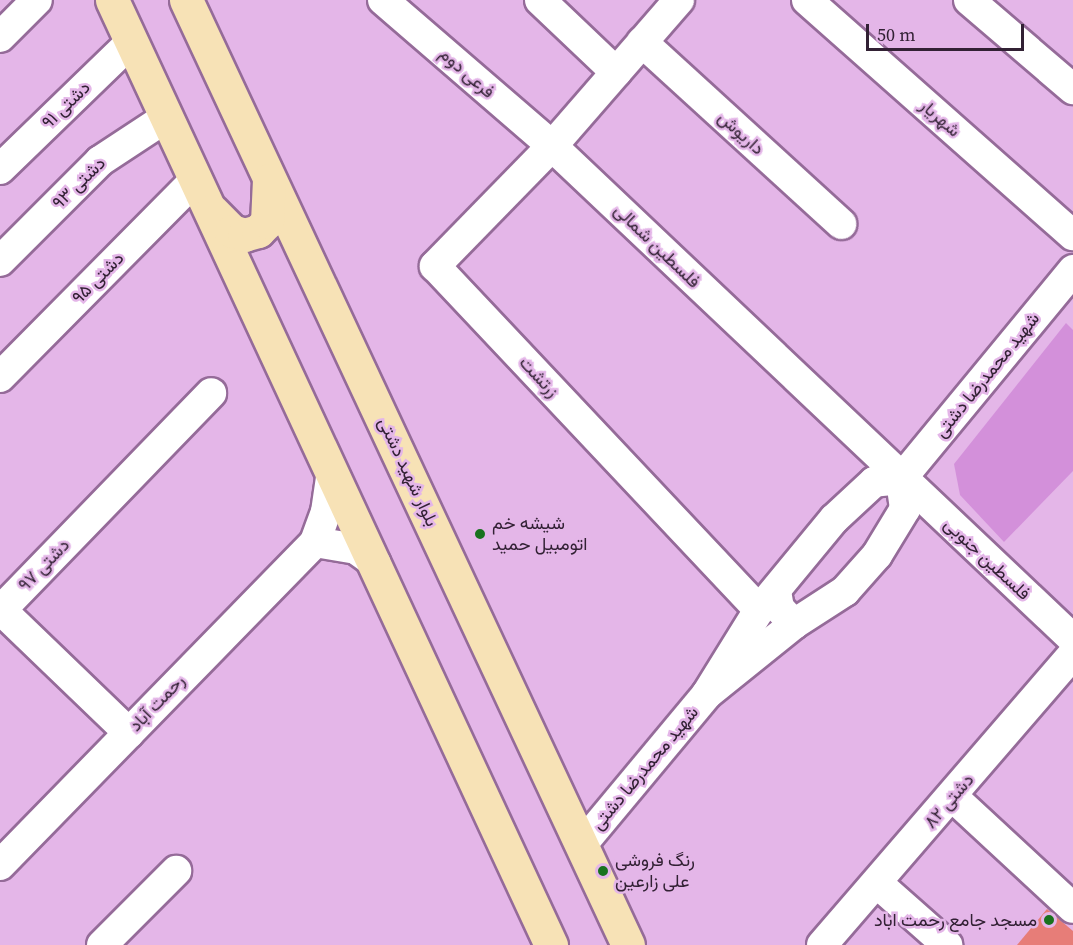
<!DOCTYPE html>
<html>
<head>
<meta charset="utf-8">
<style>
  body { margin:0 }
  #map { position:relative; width:1073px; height:945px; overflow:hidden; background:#e4b6e8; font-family:"Source Serif 4",Vazirmatn,serif }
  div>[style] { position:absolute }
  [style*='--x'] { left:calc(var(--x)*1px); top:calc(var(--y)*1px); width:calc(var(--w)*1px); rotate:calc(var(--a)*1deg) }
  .green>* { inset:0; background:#d390da }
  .building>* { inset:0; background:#e77d78 }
  .roads { filter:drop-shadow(2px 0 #956b99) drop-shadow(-2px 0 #956b99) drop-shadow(0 2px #956b99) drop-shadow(0 -2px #956b99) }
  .minor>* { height:30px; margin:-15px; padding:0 15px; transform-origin:15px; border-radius:15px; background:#fff }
  .major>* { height:33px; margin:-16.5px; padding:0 16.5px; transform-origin:16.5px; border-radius:16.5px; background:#f7e2b6 }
  .dots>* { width:16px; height:16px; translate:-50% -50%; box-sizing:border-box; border:3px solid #e4b6e8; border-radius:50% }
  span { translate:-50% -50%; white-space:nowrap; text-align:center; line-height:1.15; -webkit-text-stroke:5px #e4b6e8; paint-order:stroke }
  .street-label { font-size:18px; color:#322134 }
  .poi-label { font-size:18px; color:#322134 }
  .left { translate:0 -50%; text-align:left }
  .right { translate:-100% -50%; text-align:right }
  .scale { position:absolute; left:866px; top:24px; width:158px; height:27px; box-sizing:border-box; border:3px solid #322134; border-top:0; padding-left:8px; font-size:18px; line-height:21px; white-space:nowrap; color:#322134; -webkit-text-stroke:4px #e4b6e8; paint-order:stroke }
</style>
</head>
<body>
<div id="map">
  <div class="green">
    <div style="clip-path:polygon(1066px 323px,1073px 330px,1073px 471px,1004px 542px,960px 495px,954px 464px)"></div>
  </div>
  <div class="building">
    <div style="clip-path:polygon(1047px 909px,1073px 931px,1073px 945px,1017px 945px)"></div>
  </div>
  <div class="roads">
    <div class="minor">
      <div style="--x:383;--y:0;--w:223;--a:40.8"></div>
      <div style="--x:552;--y:146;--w:717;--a:43.42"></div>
      <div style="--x:540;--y:0;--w:105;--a:43.5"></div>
      <div style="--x:679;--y:0;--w:194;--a:131"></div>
      <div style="--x:552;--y:146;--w:168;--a:134.3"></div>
      <div style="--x:435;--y:266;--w:473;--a:46.7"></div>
      <div style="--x:807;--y:0;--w:355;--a:41.5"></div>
      <div style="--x:969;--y:0;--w:137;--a:40.6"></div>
      <div style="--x:0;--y:37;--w:52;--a:-45"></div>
      <div style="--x:642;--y:42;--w:270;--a:42.4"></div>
      <div style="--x:0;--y:169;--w:184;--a:-44.1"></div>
      <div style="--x:0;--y:261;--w:141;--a:-45"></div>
      <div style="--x:100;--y:161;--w:80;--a:-33.3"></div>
      <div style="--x:0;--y:377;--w:279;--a:-45.3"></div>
      <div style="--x:901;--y:479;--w:271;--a:-50.5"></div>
      <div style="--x:315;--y:542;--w:42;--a:9.7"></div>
      <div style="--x:356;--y:549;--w:24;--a:36"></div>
      <div style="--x:776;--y:591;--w:17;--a:80"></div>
      <div style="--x:779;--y:608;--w:22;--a:47"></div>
      <div style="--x:794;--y:624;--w:61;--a:-32.9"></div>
      <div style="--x:845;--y:591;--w:48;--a:-48.4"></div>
      <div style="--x:877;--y:555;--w:54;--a:-58.7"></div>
      <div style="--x:905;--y:509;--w:30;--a:-98"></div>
      <div style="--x:901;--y:479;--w:27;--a:174"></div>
      <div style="--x:874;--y:482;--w:54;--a:137.2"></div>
      <div style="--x:834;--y:519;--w:118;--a:129.5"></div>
      <div style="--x:759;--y:610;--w:99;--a:121.8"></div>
      <div style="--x:707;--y:694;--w:112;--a:-38.8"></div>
      <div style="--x:129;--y:733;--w:178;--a:-136.1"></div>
      <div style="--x:1;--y:610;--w:302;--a:-45.9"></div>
      <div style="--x:953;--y:797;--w:163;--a:42.8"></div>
      <div style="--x:583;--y:843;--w:194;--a:-50.2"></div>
      <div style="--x:0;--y:865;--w:451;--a:-45.7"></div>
      <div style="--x:315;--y:542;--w:32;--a:-70"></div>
      <div style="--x:326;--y:512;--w:41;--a:-81.7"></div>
      <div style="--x:877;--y:883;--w:94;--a:41.5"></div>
      <div style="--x:102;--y:945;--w:105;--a:-45"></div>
      <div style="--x:822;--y:945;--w:384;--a:-49.2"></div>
    </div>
    <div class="major">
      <div style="--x:112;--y:0;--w:1042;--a:65.08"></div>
      <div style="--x:186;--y:0;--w:1043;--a:64.93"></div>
      <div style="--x:212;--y:211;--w:28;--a:45"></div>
      <div style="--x:232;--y:231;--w:13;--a:18"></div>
      <div style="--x:244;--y:235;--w:15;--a:-16"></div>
      <div style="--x:258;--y:231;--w:13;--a:-45"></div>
      <div style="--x:267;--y:222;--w:42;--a:-87.3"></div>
    </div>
  </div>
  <div class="dots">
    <div style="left:480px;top:534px;background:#18721e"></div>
    <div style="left:603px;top:871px;background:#18721e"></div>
    <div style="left:1049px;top:920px;background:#18721e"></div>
  </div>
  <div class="street-label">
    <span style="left:467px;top:73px;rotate:41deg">فرعی دوم</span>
    <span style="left:66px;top:105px;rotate:-44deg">دشتی ۹۱</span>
    <span style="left:940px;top:118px;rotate:41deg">شهریار</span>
    <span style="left:741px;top:133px;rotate:42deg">داریوش</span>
    <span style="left:79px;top:183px;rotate:-44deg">دشتی ۹۳</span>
    <span style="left:657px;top:246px;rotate:44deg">فلسطین شمالی</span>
    <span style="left:98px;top:278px;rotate:-45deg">دشتی ۹۵</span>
    <span style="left:987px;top:375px;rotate:-51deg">شهید محمدرضا دشتی</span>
    <span style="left:539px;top:377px;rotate:47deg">زرتشت</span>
    <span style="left:408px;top:472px;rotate:65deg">بلوار شهید دشتی</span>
    <span style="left:987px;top:559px;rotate:43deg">فلسطین جنوبی</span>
    <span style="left:44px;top:565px;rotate:-46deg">دشتی ۹۷</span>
    <span style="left:157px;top:703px;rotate:-46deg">رحمت آباد</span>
    <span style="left:645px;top:768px;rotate:-50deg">شهید محمدرضا دشتی</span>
    <span style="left:949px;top:801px;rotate:-49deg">دشتی ۸۲</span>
  </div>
  <div class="poi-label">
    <span class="left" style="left:492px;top:534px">شیشه خم<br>اتومبیل حمید</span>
    <span class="left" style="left:615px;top:871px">رنگ فروشی<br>علی زارعین</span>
    <span class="right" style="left:1037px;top:920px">مسجد جامع رحمت اباد</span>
  </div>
  <div class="scale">50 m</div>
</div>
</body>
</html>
